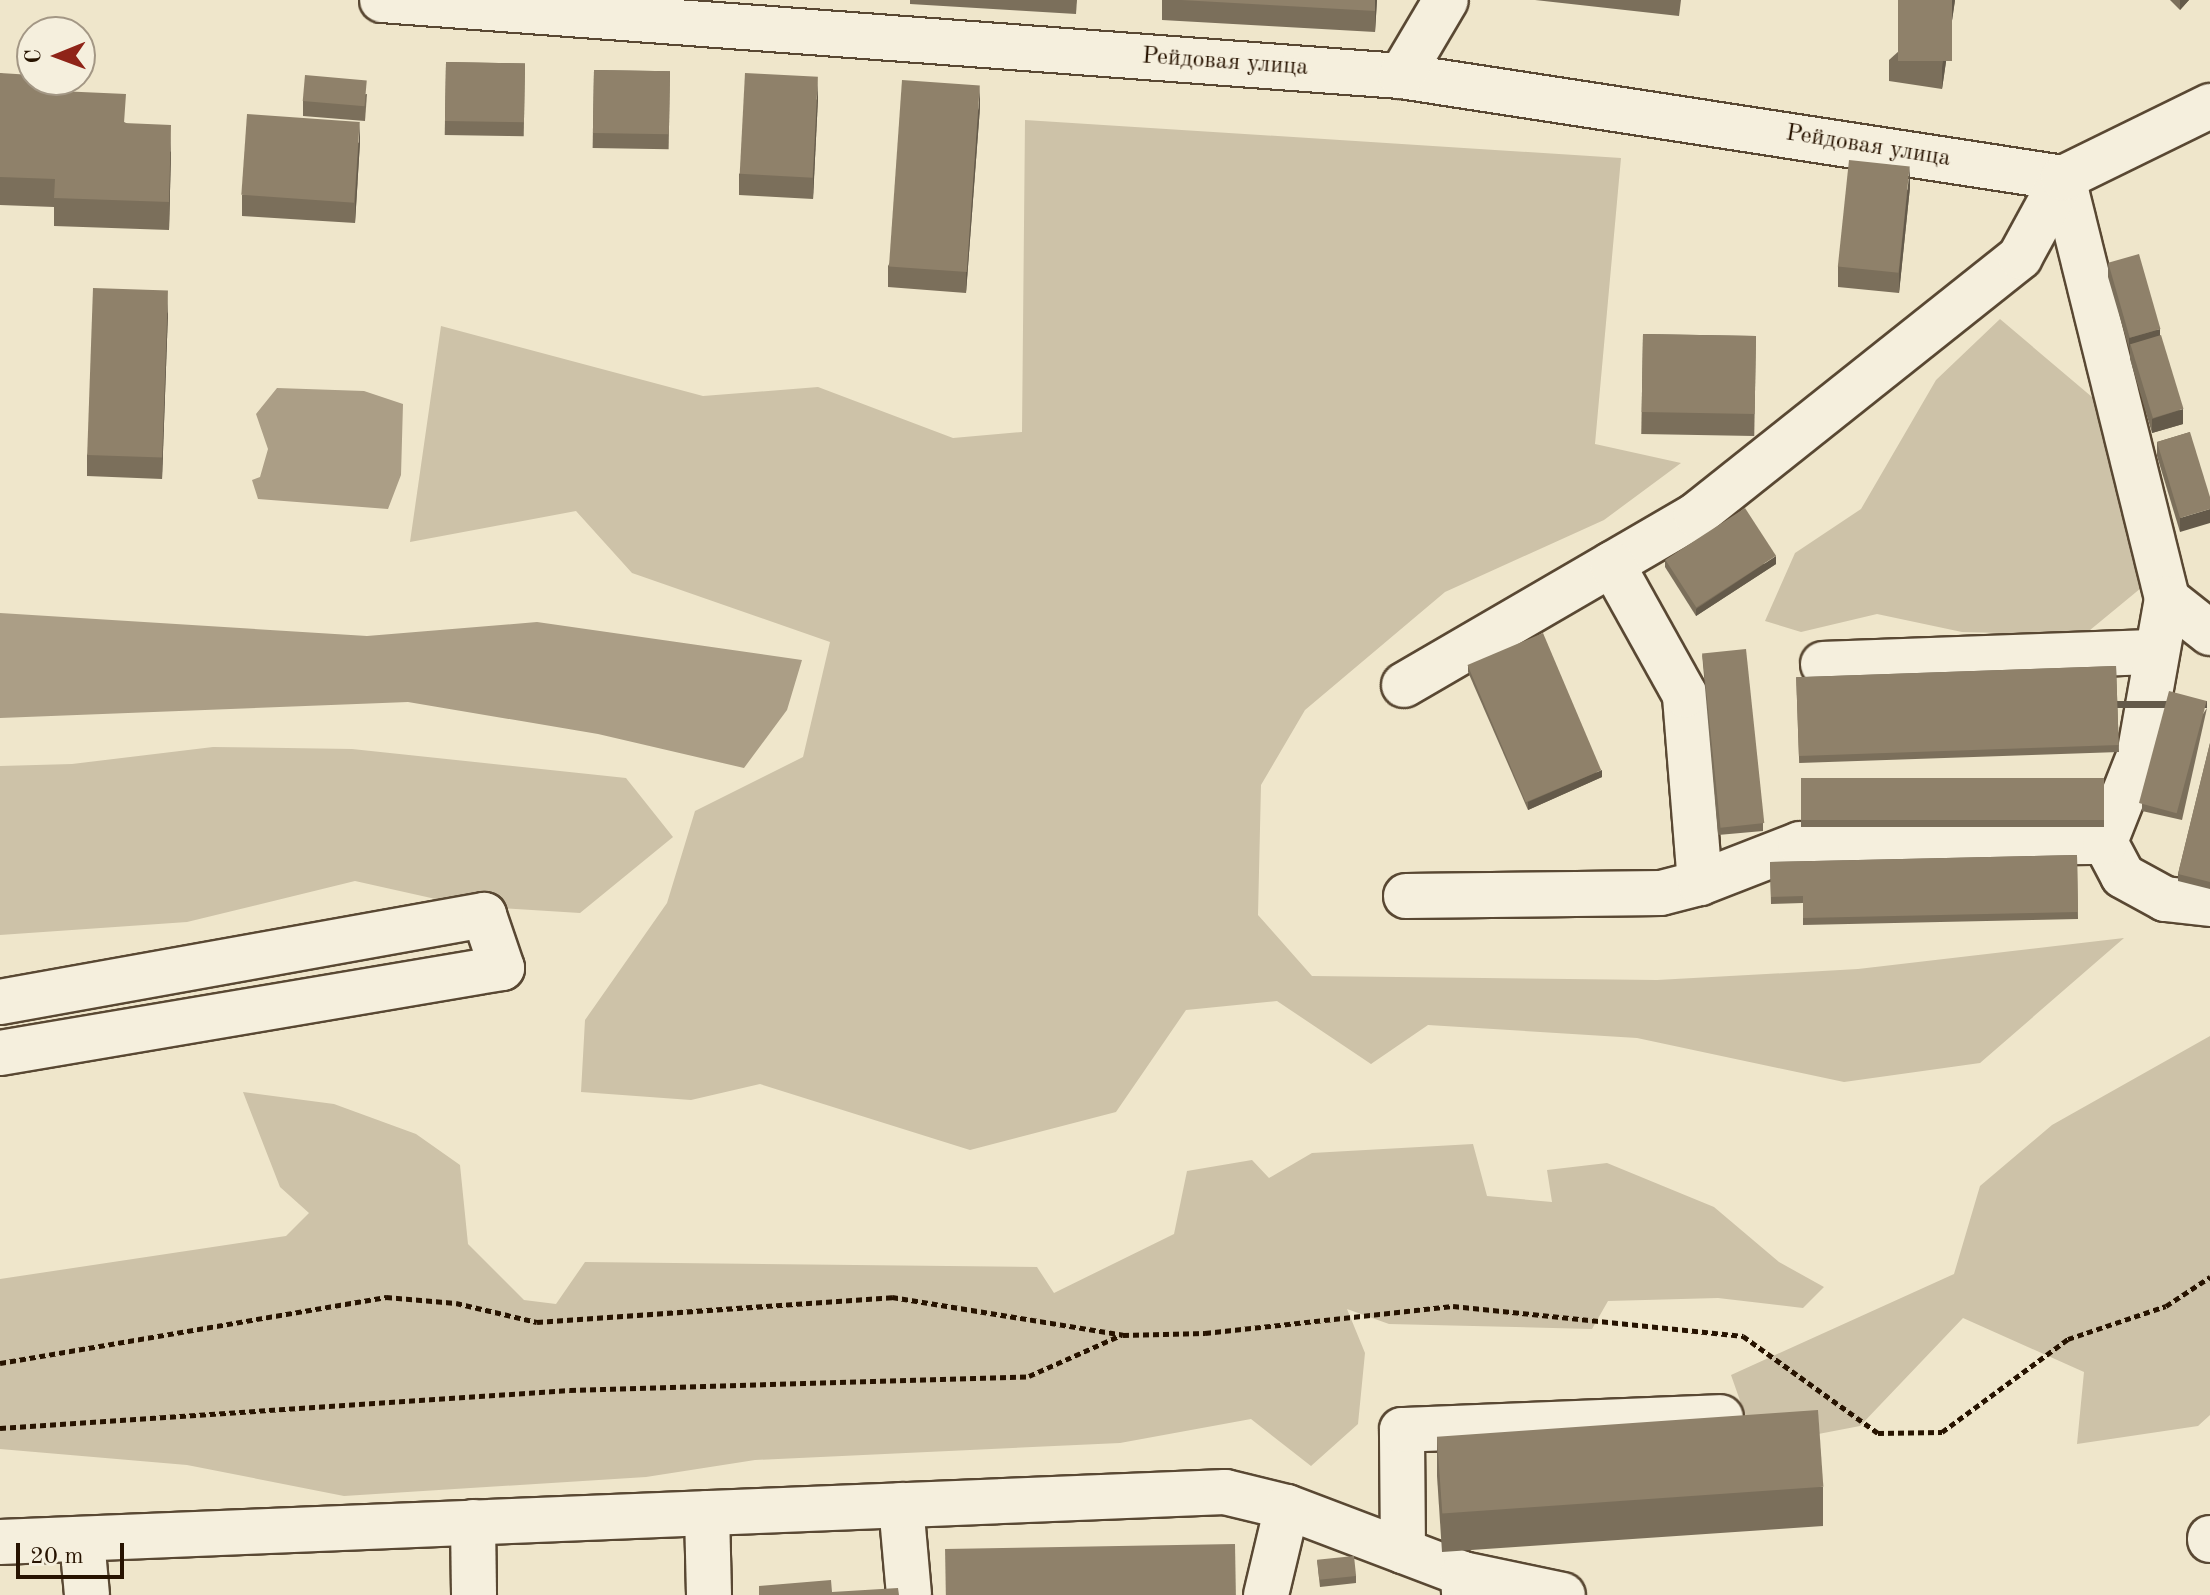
<!DOCTYPE html>
<html>
<head>
<meta charset="utf-8">
<style>
  body { margin:0 }
  #map { position:relative; width:2210px; height:1595px; overflow:hidden; background:#efe6cb; font-family:"Old Standard TT",serif }
  div>[style] { position:absolute }
  [style*='--x'] { left:calc(var(--x)*1px); top:calc(var(--y)*1px); width:calc(var(--w)*1px); rotate:calc(var(--a)*1deg) }
  .green>* { inset:0; background:#cdc2a8 }
  .water>* { inset:0; background:#ab9e86 }
  .path>* { height:5px; margin-top:-2.5px; transform-origin:0; background:repeating-linear-gradient(90deg,#271300 0 6px,transparent 0 10px) }
  .roads { filter:drop-shadow(2px 0 #594833) drop-shadow(-2px 0 #594833) drop-shadow(0 2px #594833) drop-shadow(0 -2px #594833) }
  .minor>* { height:44px; margin:-22px; padding:0 22px; transform-origin:22px; border-radius:22px; background:#f5efdd }
  .wall>* { inset:0; background:#7b6f5b; transform-origin:0 0 }
  .shaded-wall>* { inset:0; background:#645a4a; transform-origin:0 0 }
  .building>* { inset:0; background:#8f816a; transform-origin:0 0 }
  span { translate:-50% -50%; white-space:nowrap; text-align:center; line-height:1.15; -webkit-text-stroke:6px #f5efdd; paint-order:stroke }
  .street-label { font-size:24px; color:#271300 }
  .north { position:absolute; left:16px; top:16px; width:80px; height:80px; box-sizing:border-box; background:#f5efdd; border:2px solid #a39785; border-radius:50%; rotate:269deg; font-size:22px; font-weight:700; line-height:32px; text-align:center; color:#271300 }
  .north::after { content:''; display:block; margin:auto; width:28px; height:36px; background:#8f2418; clip-path:polygon(50% 0,100% 100%,50% 72%,0 100%) }
  .scale { position:absolute; left:16px; top:1543px; width:108px; height:36px; box-sizing:border-box; border:4px solid #271300; border-top:0; padding-left:10px; font-size:24px; line-height:28px; white-space:nowrap; color:#271300; -webkit-text-stroke:6px #f5efdd; paint-order:stroke }
</style>
</head>
<body>
<div id="map">
  <div class="green">
    <div style="clip-path:polygon(1025px 120px,1621px 158px,1595px 444px,1681px 463px,1604px 520px,1445px 592px,1305px 710px,1261px 785px,1258px 915px,1312px 976px,1657px 980px,1858px 969px,2124px 938px,1980px 1063px,1844px 1082px,1637px 1038px,1428px 1025px,1371px 1064px,1277px 1001px,1186px 1010px,1116px 1112px,970px 1150px,760px 1084px,691px 1100px,581px 1092px,585px 1020px,667px 903px,695px 811px,803px 757px,830px 642px,632px 573px,576px 511px,410px 542px,441px 326px,703px 396px,818px 387px,953px 438px,1022px 432px)"></div>
    <div style="clip-path:polygon(2000px 319px,2092px 397px,2124px 482px,2141px 588px,2084px 635px,1962px 632px,1877px 614px,1801px 632px,1765px 621px,1795px 553px,1861px 509px,1936px 380px)"></div>
    <div style="clip-path:polygon(213px 747px,352px 749px,626px 778px,673px 837px,580px 913px,467px 906px,355px 881px,187px 922px,0 935px,0 766px,72px 764px)"></div>
    <div style="clip-path:polygon(2210px 1036px,2210px 1415px,2198px 1426px,2077px 1444px,2084px 1372px,1963px 1318px,1860px 1426px,1756px 1446px,1731px 1375px,1954px 1274px,1980px 1186px,2052px 1125px)"></div>
    <div style="clip-path:polygon(243px 1092px,334px 1104px,416px 1134px,460px 1165px,468px 1244px,524px 1300px,556px 1304px,585px 1262px,1037px 1267px,1054px 1293px,1174px 1234px,1187px 1171px,1252px 1160px,1269px 1178px,1312px 1153px,1473px 1144px,1487px 1196px,1552px 1202px,1547px 1170px,1607px 1163px,1714px 1207px,1779px 1262px,1824px 1287px,1803px 1308px,1718px 1298px,1608px 1301px,1592px 1329px,1389px 1324px,1347px 1309px,1365px 1353px,1358px 1424px,1311px 1466px,1251px 1419px,1120px 1443px,755px 1460px,646px 1477px,344px 1496px,187px 1465px,0 1449px,0 1279px,286px 1236px,309px 1213px,280px 1187px)"></div>
  </div>
  <div class="water">
    <div style="clip-path:polygon(277px 388px,364px 391px,403px 404px,401px 475px,388px 509px,258px 499px,252px 480px,260px 477px,268px 449px,256px 414px)"></div>
    <div style="clip-path:polygon(0 613px,367px 636px,537px 622px,802px 660px,787px 710px,744px 768px,598px 734px,408px 702px,0 718px)"></div>
  </div>
  <div class="path">
    <div style="--x:0;--y:1363;--w:392;--a:-9.7"></div>
    <div style="--x:386;--y:1297;--w:70;--a:4.9"></div>
    <div style="--x:456;--y:1303;--w:83;--a:13.2"></div>
    <div style="--x:537;--y:1322;--w:356;--a:-4"></div>
    <div style="--x:892;--y:1297;--w:234;--a:9.3"></div>
    <div style="--x:1123;--y:1335;--w:82;--a:-1.4"></div>
    <div style="--x:1205;--y:1333;--w:249;--a:-6.2"></div>
    <div style="--x:1453;--y:1306;--w:292;--a:5.9"></div>
    <div style="--x:1743;--y:1336;--w:166;--a:35.7"></div>
    <div style="--x:1878;--y:1433;--w:64;--a:-0.9"></div>
    <div style="--x:1942;--y:1432;--w:157;--a:-36.4"></div>
    <div style="--x:2068;--y:1339;--w:103;--a:-18.6"></div>
    <div style="--x:2166;--y:1306;--w:53;--a:-33.4"></div>
    <div style="--x:0;--y:1428;--w:571;--a:-3.81"></div>
    <div style="--x:570;--y:1390;--w:459;--a:-1.7"></div>
    <div style="--x:1029;--y:1376;--w:101;--a:-24"></div>
  </div>
  <div class="roads">
    <div class="minor">
      <div style="--x:382;--y:0;--w:1022;--a:4.27"></div>
      <div style="--x:1401;--y:76;--w:670;--a:8.76"></div>
      <div style="--x:2063;--y:178;--w:434;--a:76.1"></div>
      <div style="--x:2167;--y:599;--w:55;--a:38.3"></div>
      <div style="--x:1401;--y:76;--w:88;--a:-59.4"></div>
      <div style="--x:1823;--y:664;--w:334;--a:-2.1"></div>
      <div style="--x:1404;--y:685;--w:338;--a:-30.2"></div>
      <div style="--x:1696;--y:515;--w:414;--a:-38.5"></div>
      <div style="--x:2020;--y:257;--w:90;--a:-61.4"></div>
      <div style="--x:2063;--y:178;--w:164;--a:-26.1"></div>
      <div style="--x:2105;--y:842;--w:38;--a:62"></div>
      <div style="--x:2123;--y:876;--w:48;--a:28.7"></div>
      <div style="--x:2165;--y:899;--w:45;--a:6.3"></div>
      <div style="--x:1700;--y:883;--w:107;--a:-21.3"></div>
      <div style="--x:1800;--y:844;--w:305;--a:-0.4"></div>
      <div style="--x:2105;--y:842;--w:92;--a:-68.4"></div>
      <div style="--x:2139;--y:756;--w:159;--a:-79.9"></div>
      <div style="--x:1406;--y:896;--w:255;--a:-0.7"></div>
      <div style="--x:1661;--y:893;--w:40;--a:-14.4"></div>
      <div style="--x:1700;--y:883;--w:189;--a:-94.6"></div>
      <div style="--x:1685;--y:695;--w:150;--a:-119.1"></div>
      <div style="--x:0;--y:1002;--w:492;--a:-10.2"></div>
      <div style="--x:484;--y:915;--w:56;--a:71.2"></div>
      <div style="--x:502;--y:968;--w:509;--a:170.39"></div>
      <div style="--x:901;--y:1505;--w:90;--a:84.9"></div>
      <div style="--x:707;--y:1513;--w:82;--a:88.6"></div>
      <div style="--x:473;--y:1522;--w:73;--a:89.2"></div>
      <div style="--x:2210;--y:1538;--w:2;--a:90"></div>
      <div style="--x:82;--y:1540;--w:55;--a:84.8"></div>
      <div style="--x:0;--y:1542;--w:1226;--a:-2.34"></div>
      <div style="--x:1225;--y:1492;--w:64;--a:13.6"></div>
      <div style="--x:1287;--y:1507;--w:188;--a:20.8"></div>
      <div style="--x:1463;--y:1574;--w:21;--a:87"></div>
      <div style="--x:1403;--y:1551;--w:121;--a:-90.5"></div>
      <div style="--x:1402;--y:1430;--w:319;--a:-2.3"></div>
      <div style="--x:1463;--y:1574;--w:102;--a:11.9"></div>
      <div style="--x:1266;--y:1595;--w:90;--a:-76.6"></div>
    </div>
  </div>
  <div class="wall">
    <div style="clip-path:polygon(910px 0,1077px 0,1076px 14px,910px 4px)"></div>
    <div style="clip-path:polygon(1162px 0,1377px 0,1375px 32px,1162px 20px)"></div>
    <div style="clip-path:polygon(1535px 0,1681px 0,1679px 16px)"></div>
    <div style="clip-path:polygon(1955px 0,1942px 89px,1889px 81px,1889px 60px)"></div>
    <div style="clip-path:polygon(2170px 0,2189px 0,2180px 10px)"></div>
    <div style="left:446px;top:62px;width:79px;height:73px;rotate:1deg"></div>
    <div style="left:594px;top:70px;width:76px;height:78px;rotate:1deg"></div>
    <div style="clip-path:polygon(0 73px,59px 91px,126px 123px,171px 152px,169px 230px,54px 226px,54px 207px,0 205px)"></div>
    <div style="clip-path:polygon(367px 94px,365px 121px,303px 116px,303px 101px)"></div>
    <div style="clip-path:polygon(818px 98px,813px 199px,739px 195px,739px 174px)"></div>
    <div style="clip-path:polygon(980px 107px,966px 293px,888px 287px,888px 266px)"></div>
    <div style="clip-path:polygon(360px 142px,355px 223px,242px 216px,242px 195px)"></div>
    <div style="clip-path:polygon(1910px 187px,1899px 293px,1838px 287px,1838px 266px)"></div>
    <div style="clip-path:polygon(2108px 263px,2160px 335px,2183px 424px,2152px 433px,2130px 359px,2130px 352px,2108px 277px)"></div>
    <div style="clip-path:polygon(168px 312px,162px 479px,87px 476px,87px 455px)"></div>
    <div style="left:1643px;top:334px;width:113px;height:100px;rotate:1deg"></div>
    <div style="clip-path:polygon(2190px 432px,2180px 532px,2157px 456px,2157px 442px)"></div>
    <div style="clip-path:polygon(1665px 560px,1776px 564px,1696px 616px,1665px 567px)"></div>
    <div style="clip-path:polygon(1702px 653px,1763px 823px,1763px 831px,1718px 835px)"></div>
    <div style="clip-path:polygon(1468px 665px,1602px 777px,1528px 810px,1468px 672px)"></div>
    <div style="left:2116px;top:666px;width:86px;height:320px;rotate:88deg"></div>
    <div style="clip-path:polygon(2207px 708px,2182px 820px,2142px 811px,2142px 804px)"></div>
    <div style="clip-path:polygon(2210px 743px,2210px 889px,2178px 881px,2178px 874px)"></div>
    <div style="left:2104px;top:778px;width:49px;height:303px;rotate:90deg"></div>
    <div style="clip-path:polygon(2077px 855px,2078px 919px,1803px 925px,1803px 903px,1771px 904px,1770px 862px)"></div>
    <div style="clip-path:polygon(1437px 1437px,1823px 1487px,1823px 1526px,1442px 1552px,1437px 1476px)"></div>
    <div style="clip-path:polygon(1317px 1560px,1356px 1576px,1356px 1583px,1320px 1587px)"></div>
  </div>
  <div class="shaded-wall">
    <div style="clip-path:polygon(1375px 0,1377px 0,1375px 32px)"></div>
    <div style="clip-path:polygon(1952px 0,1955px 0,1942px 89px,1942px 68px)"></div>
    <div style="clip-path:polygon(2180px 0,2189px 0,2180px 10px)"></div>
    <div style="clip-path:polygon(818px 77px,818px 98px,813px 199px,813px 178px)"></div>
    <div style="clip-path:polygon(980px 86px,980px 107px,966px 293px,966px 272px)"></div>
    <div style="clip-path:polygon(360px 121px,360px 142px,355px 223px,355px 202px)"></div>
    <div style="clip-path:polygon(171px 125px,171px 152px,169px 230px,169px 202px)"></div>
    <div style="clip-path:polygon(1910px 166px,1910px 187px,1899px 293px,1899px 272px)"></div>
    <div style="clip-path:polygon(168px 291px,168px 312px,162px 479px,162px 458px)"></div>
    <div style="clip-path:polygon(2160px 329px,2160px 343px,2130px 344px,2129px 352px,2129px 338px)"></div>
    <div style="clip-path:polygon(2183px 409px,2183px 424px,2152px 433px,2152px 419px)"></div>
    <div style="clip-path:polygon(2210px 509px,2210px 523px,2180px 532px,2180px 518px)"></div>
    <div style="clip-path:polygon(1776px 556px,1776px 564px,1696px 616px,1696px 609px)"></div>
    <div style="left:2207px;top:701px;width:7px;height:115px;rotate:90deg"></div>
    <div style="clip-path:polygon(1602px 770px,1602px 777px,1528px 810px,1528px 802px)"></div>
  </div>
  <div class="building">
    <div style="clip-path:polygon(1181px 0,1375px 0,1375px 11px)"></div>
    <div style="left:1898px;top:0;width:54px;height:61px"></div>
    <div style="left:446px;top:62px;width:79px;height:59px;rotate:1deg"></div>
    <div style="left:594px;top:70px;width:76px;height:63px;rotate:1deg"></div>
    <div style="clip-path:polygon(0 73px,32px 75px,32px 80px,59px 80px,59px 91px,126px 94px,124px 123px,171px 125px,169px 202px,54px 198px,55px 179px,0 177px)"></div>
    <div style="left:745px;top:73px;width:73px;height:101px;rotate:3deg"></div>
    <div style="left:305px;top:75px;width:62px;height:26px;rotate:5deg"></div>
    <div style="left:902px;top:80px;width:78px;height:187px;rotate:4deg"></div>
    <div style="left:247px;top:114px;width:113px;height:81px;rotate:4deg"></div>
    <div style="left:1849px;top:160px;width:61px;height:107px;rotate:6deg"></div>
    <div style="left:2139px;top:254px;width:78px;height:32px;rotate:74deg"></div>
    <div style="left:93px;top:288px;width:75px;height:167px;rotate:2deg"></div>
    <div style="left:1643px;top:334px;width:113px;height:78px;rotate:1deg"></div>
    <div style="left:2161px;top:335px;width:77px;height:32px;rotate:73deg"></div>
    <div style="clip-path:polygon(2190px 432px,2210px 497px,2210px 509px,2180px 518px,2157px 442px)"></div>
    <div style="left:1745px;top:508px;width:57px;height:95px;rotate:57deg"></div>
    <div style="left:1543px;top:633px;width:149px;height:82px;rotate:67deg"></div>
    <div style="left:1746px;top:649px;width:175px;height:44px;rotate:84deg"></div>
    <div style="left:2116px;top:666px;width:79px;height:320px;rotate:88deg"></div>
    <div style="left:2169px;top:691px;width:39px;height:116px;rotate:15deg"></div>
    <div style="clip-path:polygon(2210px 743px,2210px 882px,2178px 874px)"></div>
    <div style="left:2104px;top:778px;width:42px;height:303px;rotate:90deg"></div>
    <div style="clip-path:polygon(2077px 855px,2078px 912px,1803px 918px,1803px 896px,1771px 897px,1770px 862px)"></div>
    <div style="left:1818px;top:1410px;width:77px;height:382px;rotate:86deg"></div>
    <div style="left:1235px;top:1544px;width:51px;height:290px;rotate:89deg"></div>
    <div style="left:1354px;top:1556px;width:20px;height:37px;rotate:84deg"></div>
    <div style="clip-path:polygon(831px 1580px,832px 1592px,898px 1588px,899px 1595px,759px 1595px,759px 1586px)"></div>
  </div>
  <div class="street-label">
    <span style="left:1225px;top:63px;rotate:4deg">Рейдовая улица</span>
    <span style="left:1868px;top:147px;rotate:9deg">Рейдовая улица</span>
  </div>
  <div class="north">С</div>
  <div class="scale">20 m</div>
</div>
</body>
</html>
